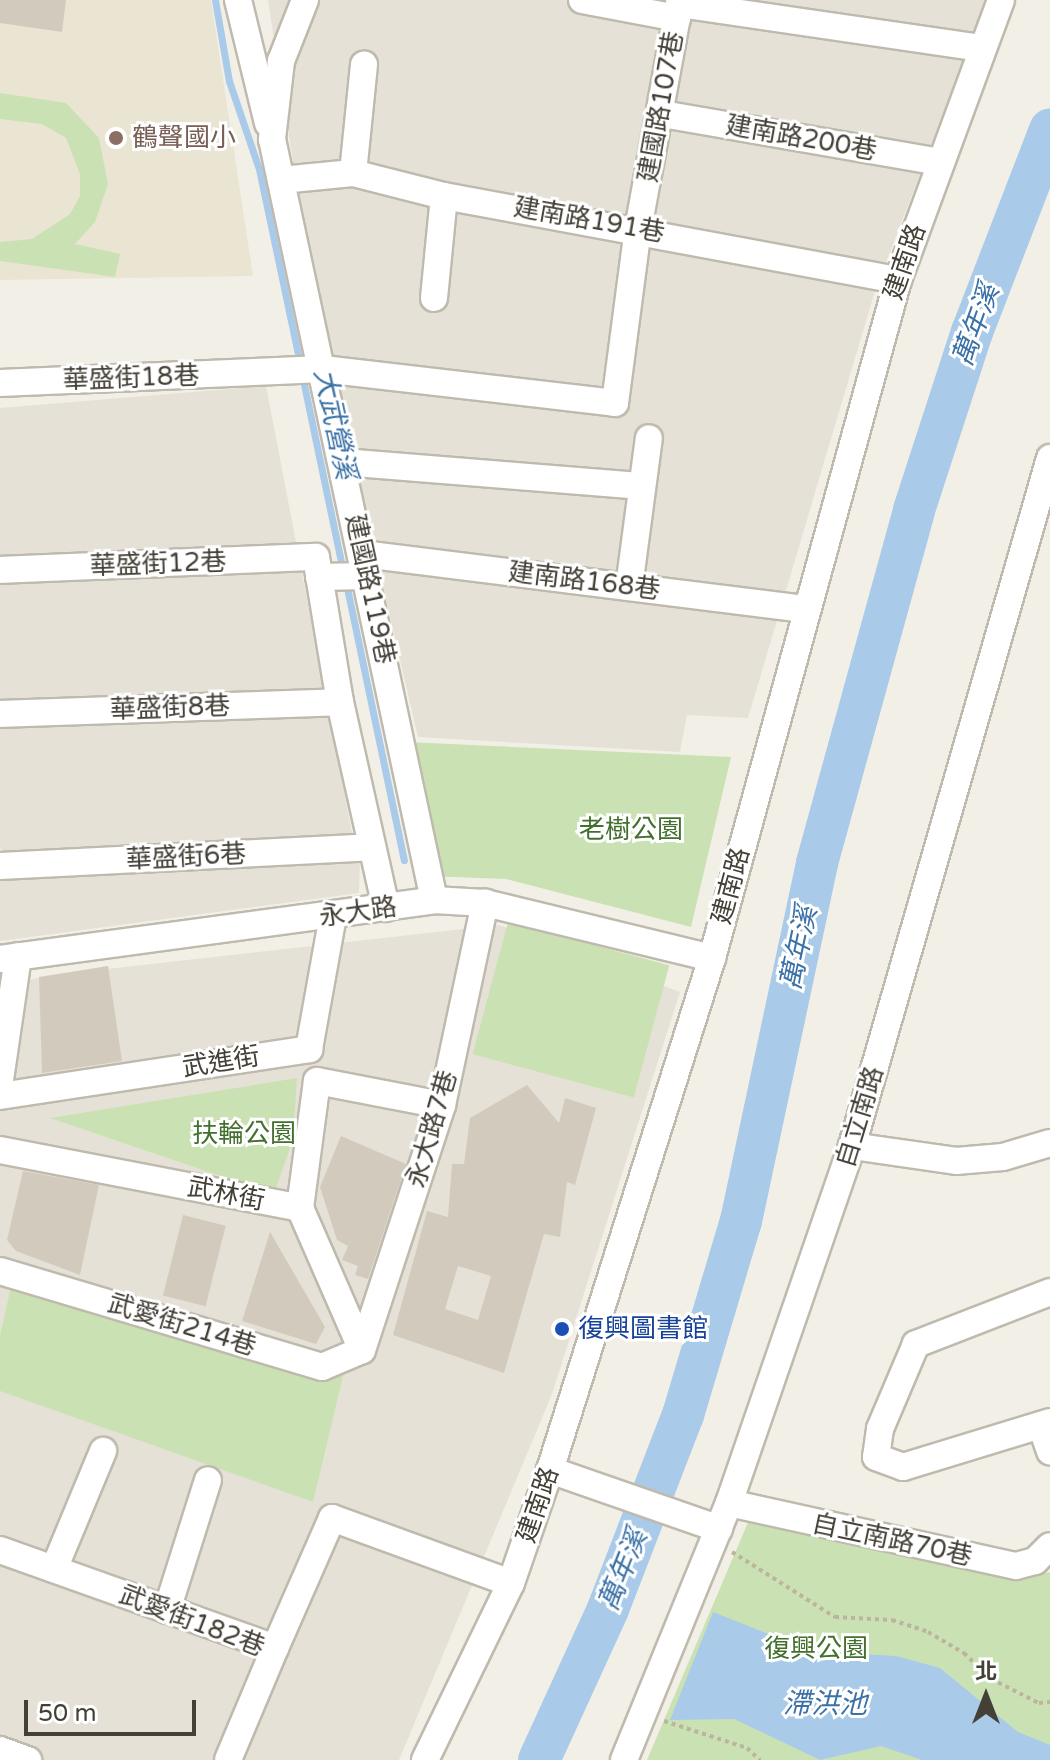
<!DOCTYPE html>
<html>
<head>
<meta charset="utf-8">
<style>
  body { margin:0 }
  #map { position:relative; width:1050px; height:1760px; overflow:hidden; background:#f2efe7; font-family:"Varela Round","Noto Sans TC",sans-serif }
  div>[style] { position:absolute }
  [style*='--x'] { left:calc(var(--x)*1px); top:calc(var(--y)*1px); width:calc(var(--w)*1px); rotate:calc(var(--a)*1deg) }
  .residential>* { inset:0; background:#e5e1d6 }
  .education>* { inset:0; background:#eae5d2 }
  .green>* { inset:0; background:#cae2b3; transform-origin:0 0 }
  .water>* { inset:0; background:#a9cae9 }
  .stream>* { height:7px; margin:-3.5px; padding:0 3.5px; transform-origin:3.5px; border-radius:3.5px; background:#a9cae9 }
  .river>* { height:42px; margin:-21px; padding:0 21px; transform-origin:21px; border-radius:21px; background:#a9cae9 }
  .building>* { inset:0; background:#d2cbbd; transform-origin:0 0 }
  .path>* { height:4px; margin-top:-2px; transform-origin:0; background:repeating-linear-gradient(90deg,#bdb49d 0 4px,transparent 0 8px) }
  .roads { filter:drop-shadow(2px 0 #bfbaad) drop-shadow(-2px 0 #bfbaad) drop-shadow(0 2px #bfbaad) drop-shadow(0 -2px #bfbaad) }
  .minor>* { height:26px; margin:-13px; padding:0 13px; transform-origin:13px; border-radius:13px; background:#fff }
  .dots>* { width:22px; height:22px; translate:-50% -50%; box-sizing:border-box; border:4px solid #fff; border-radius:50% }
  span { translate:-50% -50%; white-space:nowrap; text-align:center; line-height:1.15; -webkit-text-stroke:6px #fff; paint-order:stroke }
  .street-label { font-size:26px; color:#444037 }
  .education-label { font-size:26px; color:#785e54 }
  .left { translate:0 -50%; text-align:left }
  .park-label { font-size:26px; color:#44702f }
  .transit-label { font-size:26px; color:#164399 }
  .water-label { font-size:28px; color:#3a71a6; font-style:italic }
  .north { position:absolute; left:946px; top:1656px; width:80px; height:80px; -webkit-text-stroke:6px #fff; paint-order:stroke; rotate:0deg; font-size:22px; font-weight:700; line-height:32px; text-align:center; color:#444037 }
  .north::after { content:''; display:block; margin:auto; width:28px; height:36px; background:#444037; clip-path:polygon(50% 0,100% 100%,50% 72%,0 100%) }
  .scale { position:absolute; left:24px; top:1700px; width:172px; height:36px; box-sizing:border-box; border:4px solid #444037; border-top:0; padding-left:10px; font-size:24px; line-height:28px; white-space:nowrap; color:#444037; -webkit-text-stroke:6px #fff; paint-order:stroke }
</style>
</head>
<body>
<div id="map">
  <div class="residential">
    <div style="clip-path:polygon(268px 0,987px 0,875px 291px,748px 718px,687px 715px,680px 752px,418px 737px,311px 278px)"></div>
    <div style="clip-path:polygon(266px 386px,353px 838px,5px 853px,0 848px,0 408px)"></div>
    <div style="clip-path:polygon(360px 859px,359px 893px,0 941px,0 879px)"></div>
    <div style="clip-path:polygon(499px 925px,680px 992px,552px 1394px,399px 1760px,0 1760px,0 985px,62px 974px)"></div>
  </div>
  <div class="education">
    <div style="clip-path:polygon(0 0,211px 0,253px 276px,0 280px)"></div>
  </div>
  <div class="green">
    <div style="clip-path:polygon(0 93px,66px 103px,99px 138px,108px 184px,95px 222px,75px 244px,120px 254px,115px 277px,0 261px,0 242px,32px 239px,70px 214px,80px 196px,80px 174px,66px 138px,42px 124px,0 119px)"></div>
    <div style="clip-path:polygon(407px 742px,731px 757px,691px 927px,506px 879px,427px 876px)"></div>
    <div style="left:508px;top:922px;width:167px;height:137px;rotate:15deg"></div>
    <div style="clip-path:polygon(297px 1078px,293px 1139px,274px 1194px,50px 1118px)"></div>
    <div style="clip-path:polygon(14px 1273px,345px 1368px,313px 1502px,0 1391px,0 1336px)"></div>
    <div style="clip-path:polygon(749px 1520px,1021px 1579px,1050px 1572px,1050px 1760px,647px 1760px)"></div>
  </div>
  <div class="water">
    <div style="clip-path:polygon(713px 1612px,811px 1651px,896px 1656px,940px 1668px,1018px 1732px,1050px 1745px,1050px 1760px,922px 1760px,881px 1746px,820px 1760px,734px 1719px,670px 1720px)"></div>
  </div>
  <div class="stream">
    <div style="--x:215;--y:0;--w:82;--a:80.2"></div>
    <div style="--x:229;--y:81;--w:93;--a:71.2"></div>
    <div style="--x:259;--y:169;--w:198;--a:78.1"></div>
    <div style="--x:302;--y:375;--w:200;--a:78.2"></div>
    <div style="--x:346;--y:583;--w:283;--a:78.2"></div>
  </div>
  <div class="river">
    <div style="--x:539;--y:1760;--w:166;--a:-65.4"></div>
    <div style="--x:608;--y:1609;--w:208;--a:-68.9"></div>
    <div style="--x:683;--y:1415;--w:202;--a:-73.4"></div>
    <div style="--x:741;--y:1221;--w:366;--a:-78"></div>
    <div style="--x:817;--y:863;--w:366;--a:-74.6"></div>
    <div style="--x:914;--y:510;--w:187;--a:-72"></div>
    <div style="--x:972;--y:332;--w:217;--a:-68.9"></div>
  </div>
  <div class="building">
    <div style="clip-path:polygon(0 0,66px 0,62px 32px,0 23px)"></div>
    <div style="clip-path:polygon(108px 966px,122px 1061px,42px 1073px,39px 977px)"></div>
    <div style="clip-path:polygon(evenodd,527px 1085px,559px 1123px,565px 1098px,596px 1108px,575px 1185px,567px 1182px,560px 1237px,544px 1234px,504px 1373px,393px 1335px,427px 1211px,448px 1217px,452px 1164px,464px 1164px,470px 1118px,527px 1085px,458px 1266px,491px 1276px,478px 1320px,445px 1309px,458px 1266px)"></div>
    <div style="clip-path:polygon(341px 1136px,406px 1164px,368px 1279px,355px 1275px,358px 1266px,342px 1260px,348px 1246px,337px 1240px,320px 1187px)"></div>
    <div style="clip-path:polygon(23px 1171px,99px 1185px,80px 1275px,16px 1251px,7px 1240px)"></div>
    <div style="left:183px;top:1215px;width:44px;height:83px;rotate:14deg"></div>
    <div style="clip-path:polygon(270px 1232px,325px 1327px,316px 1344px,242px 1321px)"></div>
  </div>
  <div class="path">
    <div style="--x:732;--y:1552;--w:122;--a:32.3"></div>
    <div style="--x:835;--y:1617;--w:57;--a:3"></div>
    <div style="--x:892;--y:1620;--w:38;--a:18"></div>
    <div style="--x:928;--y:1632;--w:42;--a:30.3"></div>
    <div style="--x:964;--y:1653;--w:37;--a:44"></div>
    <div style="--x:991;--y:1679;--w:54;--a:26.6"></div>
    <div style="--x:1039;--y:1703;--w:11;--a:-5"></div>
    <div style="--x:664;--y:1721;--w:87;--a:18"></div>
    <div style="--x:747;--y:1748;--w:18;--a:43"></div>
  </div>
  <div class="roads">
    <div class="minor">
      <div style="--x:238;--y:0;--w:127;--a:76.3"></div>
      <div style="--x:305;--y:0;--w:66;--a:111.5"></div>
      <div style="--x:281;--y:61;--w:79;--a:96.6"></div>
      <div style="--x:272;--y:139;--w:778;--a:77.98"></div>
      <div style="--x:582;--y:0;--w:97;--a:10.7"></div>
      <div style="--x:679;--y:4;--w:306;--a:8.3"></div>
      <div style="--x:662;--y:114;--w:283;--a:9.8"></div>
      <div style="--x:353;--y:173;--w:109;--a:-84.2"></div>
      <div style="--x:281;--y:180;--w:72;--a:-5.6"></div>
      <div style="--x:353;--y:173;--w:94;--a:14.2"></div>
      <div style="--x:444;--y:196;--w:462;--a:10.5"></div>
      <div style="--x:434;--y:298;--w:102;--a:-84.4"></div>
      <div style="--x:0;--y:383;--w:323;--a:-2.5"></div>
      <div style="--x:323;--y:369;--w:294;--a:6.6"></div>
      <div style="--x:615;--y:403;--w:176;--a:-82.5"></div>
      <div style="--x:638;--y:229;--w:233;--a:-79.6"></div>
      <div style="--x:343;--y:462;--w:297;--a:4.6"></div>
      <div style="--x:363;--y:554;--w:444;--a:7.1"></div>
      <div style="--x:0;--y:570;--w:316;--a:-2.4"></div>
      <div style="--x:316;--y:557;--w:147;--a:80.6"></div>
      <div style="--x:340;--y:702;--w:211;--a:77.4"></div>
      <div style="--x:319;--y:577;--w:48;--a:-1.2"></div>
      <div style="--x:629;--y:587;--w:150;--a:-82.4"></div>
      <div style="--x:0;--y:714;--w:340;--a:-2"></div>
      <div style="--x:0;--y:866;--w:371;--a:-2.9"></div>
      <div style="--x:0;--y:959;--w:438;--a:-7.7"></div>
      <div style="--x:434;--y:900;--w:51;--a:3.4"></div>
      <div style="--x:485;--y:903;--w:234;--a:13.6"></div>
      <div style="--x:0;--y:1080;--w:125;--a:-81.7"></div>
      <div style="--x:0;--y:1096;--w:313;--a:-8.6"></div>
      <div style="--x:309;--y:1049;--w:135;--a:-79.8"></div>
      <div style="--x:852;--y:1146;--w:105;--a:8.2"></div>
      <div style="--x:956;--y:1161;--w:47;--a:-4.9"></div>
      <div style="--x:1003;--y:1157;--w:49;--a:-16.6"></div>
      <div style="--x:0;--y:1150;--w:306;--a:10.9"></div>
      <div style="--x:300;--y:1208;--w:155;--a:66.4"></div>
      <div style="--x:300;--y:1208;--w:128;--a:-82.4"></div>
      <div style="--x:317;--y:1081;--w:127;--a:10.9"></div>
      <div style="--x:0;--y:1271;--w:336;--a:16.6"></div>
      <div style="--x:322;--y:1367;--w:43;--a:-23"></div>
      <div style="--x:1050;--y:1292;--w:144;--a:158.8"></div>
      <div style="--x:916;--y:1344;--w:92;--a:113"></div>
      <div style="--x:880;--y:1429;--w:28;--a:98"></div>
      <div style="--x:876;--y:1457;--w:29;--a:20"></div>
      <div style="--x:903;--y:1467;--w:154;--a:-17"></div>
      <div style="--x:362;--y:1350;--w:258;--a:-71.9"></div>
      <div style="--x:442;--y:1105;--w:207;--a:-78"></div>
      <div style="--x:1041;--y:1425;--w:28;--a:71"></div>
      <div style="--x:550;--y:1470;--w:179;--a:19.2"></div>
      <div style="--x:729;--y:1503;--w:294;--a:12.4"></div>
      <div style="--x:1016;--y:1566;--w:20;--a:-15"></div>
      <div style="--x:1035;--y:1561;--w:21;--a:-45"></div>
      <div style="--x:0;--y:1550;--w:292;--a:19.6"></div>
      <div style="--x:275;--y:1648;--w:121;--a:112.8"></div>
      <div style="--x:54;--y:1569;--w:128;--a:-67.4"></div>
      <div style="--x:167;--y:1610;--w:136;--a:-72.5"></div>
      <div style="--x:275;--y:1648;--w:142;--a:-66.3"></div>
      <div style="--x:332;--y:1518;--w:190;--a:20"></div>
      <div style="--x:0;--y:1750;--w:30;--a:20"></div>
      <div style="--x:425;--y:1760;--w:197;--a:-64.1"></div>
      <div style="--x:511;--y:1583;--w:120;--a:-71"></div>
      <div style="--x:550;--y:1470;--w:537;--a:-72.44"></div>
      <div style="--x:712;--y:958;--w:703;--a:-74.66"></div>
      <div style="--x:898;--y:280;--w:298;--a:-69.8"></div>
      <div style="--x:624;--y:1760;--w:278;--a:-67.8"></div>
      <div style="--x:729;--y:1503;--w:378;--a:-71"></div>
      <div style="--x:852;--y:1146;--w:716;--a:-73.94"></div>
    </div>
  </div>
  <div class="dots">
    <div style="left:116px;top:138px;background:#8d6e63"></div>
    <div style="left:562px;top:1329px;background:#1a4fb4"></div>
  </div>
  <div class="street-label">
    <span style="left:661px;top:107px;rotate:-80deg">建國路107巷</span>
    <span style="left:801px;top:138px;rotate:10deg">建南路200巷</span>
    <span style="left:589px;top:220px;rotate:10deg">建南路191巷</span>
    <span style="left:905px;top:262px;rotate:-71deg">建南路</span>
    <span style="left:131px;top:378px;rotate:-2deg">華盛街18巷</span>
    <span style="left:158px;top:564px;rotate:-2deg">華盛街12巷</span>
    <span style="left:584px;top:581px;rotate:7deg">建南路168巷</span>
    <span style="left:370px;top:589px;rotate:78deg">建國路119巷</span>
    <span style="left:170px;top:708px;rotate:-2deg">華盛街8巷</span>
    <span style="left:186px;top:857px;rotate:-3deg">華盛街6巷</span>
    <span style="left:731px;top:886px;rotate:-75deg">建南路</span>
    <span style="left:358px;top:912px;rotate:-8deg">永大路</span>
    <span style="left:221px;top:1062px;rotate:-9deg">武進街</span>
    <span style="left:860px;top:1117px;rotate:-73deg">自立南路</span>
    <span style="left:432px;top:1129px;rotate:-74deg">永大路7巷</span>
    <span style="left:226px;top:1194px;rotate:11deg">武林街</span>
    <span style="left:182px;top:1325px;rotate:17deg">武愛街214巷</span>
    <span style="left:538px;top:1505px;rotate:-71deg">建南路</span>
    <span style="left:892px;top:1540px;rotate:12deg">自立南路70巷</span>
    <span style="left:192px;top:1621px;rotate:21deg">武愛街182巷</span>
  </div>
  <div class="education-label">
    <span class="left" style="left:132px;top:138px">鶴聲國小</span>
  </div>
  <div class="park-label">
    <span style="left:631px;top:830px">老樹公園</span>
    <span style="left:244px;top:1134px">扶輪公園</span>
    <span style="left:816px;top:1649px">復興公園</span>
  </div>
  <div class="transit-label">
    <span class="left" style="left:578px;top:1329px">復興圖書館</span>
  </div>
  <div class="water-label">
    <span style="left:976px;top:325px;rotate:-70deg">萬年溪</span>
    <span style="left:335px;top:424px;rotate:78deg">大武營溪</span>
    <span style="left:799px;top:948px;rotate:-78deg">萬年溪</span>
    <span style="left:623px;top:1570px;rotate:-68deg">萬年溪</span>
    <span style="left:825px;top:1704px">滯洪池</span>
  </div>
  <div class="north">北</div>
  <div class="scale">50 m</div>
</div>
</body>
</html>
